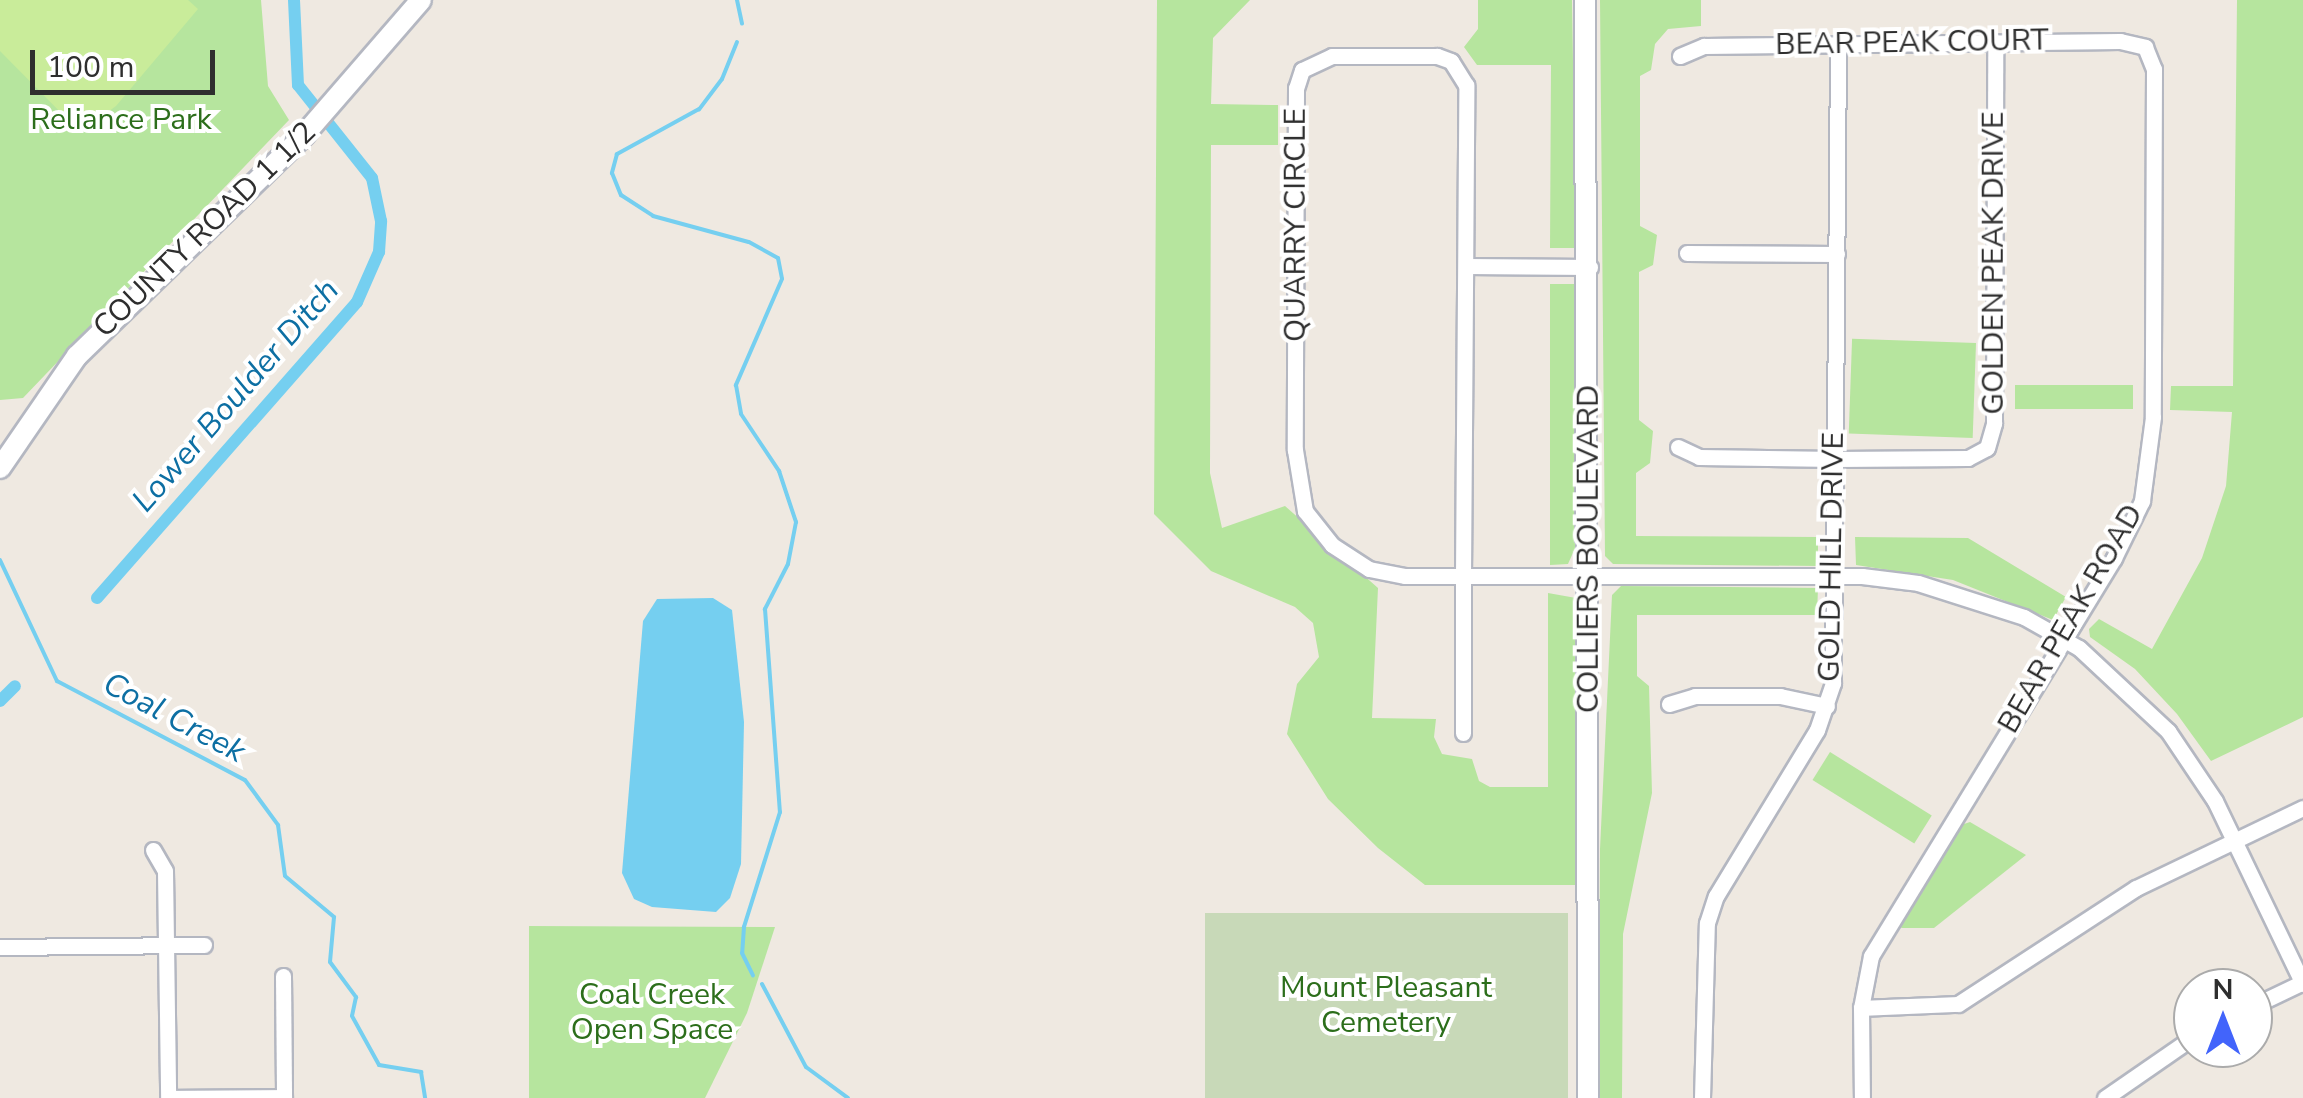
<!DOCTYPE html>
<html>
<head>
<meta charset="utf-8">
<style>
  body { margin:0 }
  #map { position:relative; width:2303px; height:1098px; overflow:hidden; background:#efe9e1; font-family:"Nunito Sans",sans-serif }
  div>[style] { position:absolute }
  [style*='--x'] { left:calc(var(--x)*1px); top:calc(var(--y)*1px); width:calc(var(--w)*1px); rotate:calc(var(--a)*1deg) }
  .green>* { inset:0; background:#b6e59e; transform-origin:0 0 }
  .cemetery>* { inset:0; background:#c8d9b8; transform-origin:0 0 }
  .pitch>* { inset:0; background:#c9ec9a }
  .water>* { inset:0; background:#75cff0 }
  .stream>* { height:4px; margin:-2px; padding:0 2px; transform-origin:2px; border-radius:2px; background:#75cff0 }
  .canal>* { height:12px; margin:-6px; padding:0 6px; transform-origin:6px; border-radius:6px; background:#75cff0 }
  .roads { filter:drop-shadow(2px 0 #b4b7c1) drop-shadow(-2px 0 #b4b7c1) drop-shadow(0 2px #b4b7c1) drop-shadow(0 -2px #b4b7c1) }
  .street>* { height:15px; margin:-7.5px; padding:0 7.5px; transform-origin:7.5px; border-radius:7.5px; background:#fff }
  .secondary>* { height:20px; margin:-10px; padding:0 10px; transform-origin:10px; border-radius:10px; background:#fff }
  span { translate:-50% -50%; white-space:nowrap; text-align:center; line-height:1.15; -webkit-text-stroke:8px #fff; paint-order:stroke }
  .street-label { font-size:30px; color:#2e2e2e }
  .park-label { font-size:30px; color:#2c6e1b }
  .water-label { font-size:32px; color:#0d6fa3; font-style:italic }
  .north { position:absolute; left:2173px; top:968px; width:100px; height:100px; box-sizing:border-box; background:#fff; border:2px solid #ababab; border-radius:50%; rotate:0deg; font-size:28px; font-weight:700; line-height:40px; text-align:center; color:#2e2e2e }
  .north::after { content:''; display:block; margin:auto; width:35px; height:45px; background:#4264fb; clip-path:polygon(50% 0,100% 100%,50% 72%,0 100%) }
  .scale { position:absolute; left:30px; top:50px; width:185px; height:45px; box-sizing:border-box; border:5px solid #2e2e2e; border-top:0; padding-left:12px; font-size:30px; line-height:35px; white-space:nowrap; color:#2e2e2e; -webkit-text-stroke:8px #fff; paint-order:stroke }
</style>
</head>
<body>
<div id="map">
  <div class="green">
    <div style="clip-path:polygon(0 0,261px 0,268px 86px,289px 120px,23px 398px,0 400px)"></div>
    <div style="clip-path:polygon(1157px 0,1250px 0,1213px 38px,1211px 104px,1278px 105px,1278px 145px,1211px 145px,1210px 473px,1222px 528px,1285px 506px,1378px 588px,1372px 718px,1436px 719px,1434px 737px,1442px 754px,1472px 759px,1479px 781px,1490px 787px,1548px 787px,1548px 593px,1576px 598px,1578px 885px,1425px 885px,1378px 848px,1328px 799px,1287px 734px,1297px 684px,1319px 657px,1313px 623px,1295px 607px,1211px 571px,1154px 514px)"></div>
    <div style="clip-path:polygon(1478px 0,1572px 0,1576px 248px,1550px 248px,1551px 65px,1477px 65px,1464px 47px,1478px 29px)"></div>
    <div style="clip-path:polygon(1600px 0,1701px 0,1701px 26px,1668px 29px,1655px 44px,1651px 70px,1640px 76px,1640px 226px,1657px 235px,1653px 265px,1639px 272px,1639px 420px,1653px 431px,1650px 463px,1636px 473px,1636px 536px,1818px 537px,1818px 566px,1613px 564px,1605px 556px)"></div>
    <div style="clip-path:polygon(2237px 0,2303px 0,2303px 717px,2211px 761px,2177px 714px,2135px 669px,2090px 637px,2089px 629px,2099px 619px,2152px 649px,2202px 558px,2226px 486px,2232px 412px,2170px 410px,2171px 386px,2233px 386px)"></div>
    <div style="clip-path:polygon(1550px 284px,1576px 284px,1576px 546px,1568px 564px,1550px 565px)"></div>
    <div style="left:1976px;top:343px;width:95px;height:124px;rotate:92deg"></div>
    <div style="left:2015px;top:385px;width:118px;height:24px"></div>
    <div style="clip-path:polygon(1855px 537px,1968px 538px,2066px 597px,2053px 620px,1953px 580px,1856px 565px)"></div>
    <div style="clip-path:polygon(1621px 586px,1818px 588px,1817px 615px,1637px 615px,1637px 676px,1649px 686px,1652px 793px,1623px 934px,1622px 1098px,1599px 1098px,1600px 849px,1612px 595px)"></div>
    <div style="left:1830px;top:752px;width:120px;height:33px;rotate:32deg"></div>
    <div style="clip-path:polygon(1970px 822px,2026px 855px,1934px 928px,1902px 928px,1896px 925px,1958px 826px)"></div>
    <div style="clip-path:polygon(529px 926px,775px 927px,747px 1013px,705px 1098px,529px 1098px)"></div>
  </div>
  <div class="cemetery">
    <div style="left:1205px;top:913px;width:363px;height:185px"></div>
  </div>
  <div class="pitch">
    <div style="clip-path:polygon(0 0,188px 0,198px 9px,116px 106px,86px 128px,75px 127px,0 51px)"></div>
  </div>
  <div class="water">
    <div style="clip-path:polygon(713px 598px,732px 610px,744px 722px,741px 864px,730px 898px,716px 912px,652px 907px,634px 899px,622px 873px,643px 621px,657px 599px)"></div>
  </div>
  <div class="stream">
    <div style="--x:737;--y:0;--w:24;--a:78"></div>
    <div style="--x:737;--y:42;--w:40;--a:112"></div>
    <div style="--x:722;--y:79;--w:38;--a:127"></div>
    <div style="--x:699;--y:109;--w:94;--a:151.2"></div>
    <div style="--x:617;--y:154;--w:20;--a:105"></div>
    <div style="--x:612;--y:173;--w:24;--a:68"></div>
    <div style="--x:621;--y:195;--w:38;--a:33"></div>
    <div style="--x:653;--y:216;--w:99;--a:15.2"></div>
    <div style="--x:749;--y:242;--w:33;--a:29"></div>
    <div style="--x:778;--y:258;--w:21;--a:79"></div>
    <div style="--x:782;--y:279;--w:116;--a:113.5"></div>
    <div style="--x:736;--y:385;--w:29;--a:80"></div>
    <div style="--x:741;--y:414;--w:69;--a:56.3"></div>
    <div style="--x:779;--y:471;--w:54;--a:71.6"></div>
    <div style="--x:796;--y:522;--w:43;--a:100.8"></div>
    <div style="--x:788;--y:564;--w:51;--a:117.1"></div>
    <div style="--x:765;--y:609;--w:204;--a:85.8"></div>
    <div style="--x:780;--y:812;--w:121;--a:107.4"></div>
    <div style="--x:744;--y:927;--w:26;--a:94"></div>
    <div style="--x:742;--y:953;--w:25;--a:64"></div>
    <div style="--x:0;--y:560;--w:134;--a:64.8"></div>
    <div style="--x:57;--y:681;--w:212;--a:27.8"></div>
    <div style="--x:245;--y:780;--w:56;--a:53.7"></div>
    <div style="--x:278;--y:825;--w:51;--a:82.2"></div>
    <div style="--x:285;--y:876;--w:64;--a:39.9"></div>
    <div style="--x:334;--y:917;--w:45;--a:95.1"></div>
    <div style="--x:330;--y:962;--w:44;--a:53.4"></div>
    <div style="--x:356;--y:997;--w:19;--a:102"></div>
    <div style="--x:352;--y:1016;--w:56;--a:61.1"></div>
    <div style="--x:379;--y:1065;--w:43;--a:9.5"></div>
    <div style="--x:421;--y:1072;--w:26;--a:81"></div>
    <div style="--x:762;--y:984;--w:94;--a:62.1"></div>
    <div style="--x:806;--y:1067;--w:52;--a:36.4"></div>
  </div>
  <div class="canal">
    <div style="--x:97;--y:598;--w:394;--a:-48.7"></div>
    <div style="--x:357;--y:302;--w:55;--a:-66.3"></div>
    <div style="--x:379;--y:252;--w:31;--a:-86"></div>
    <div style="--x:381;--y:221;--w:44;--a:-101.8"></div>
    <div style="--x:372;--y:178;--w:119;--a:-128.5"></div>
    <div style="--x:298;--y:85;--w:85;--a:-92.7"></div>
    <div style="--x:0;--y:701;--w:21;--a:-45"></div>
  </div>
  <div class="roads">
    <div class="street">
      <div style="--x:1680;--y:56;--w:26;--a:-23"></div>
      <div style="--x:1704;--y:46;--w:416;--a:-0.7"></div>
      <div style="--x:2120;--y:41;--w:26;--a:13"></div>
      <div style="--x:2145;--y:47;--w:24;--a:68"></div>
      <div style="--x:2154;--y:69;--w:348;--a:90.2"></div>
      <div style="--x:2153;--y:417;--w:85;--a:97.5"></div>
      <div style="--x:2142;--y:501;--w:64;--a:116.2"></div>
      <div style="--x:2114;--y:558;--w:466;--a:121.4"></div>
      <div style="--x:1871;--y:956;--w:53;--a:100.9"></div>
      <div style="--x:1861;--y:1008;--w:90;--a:89.4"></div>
      <div style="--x:1687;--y:253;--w:150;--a:0.4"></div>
      <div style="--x:1466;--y:266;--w:124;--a:0.5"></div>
      <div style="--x:1678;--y:447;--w:23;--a:25"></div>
      <div style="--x:1699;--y:457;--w:137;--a:0.8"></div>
      <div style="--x:1836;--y:459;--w:132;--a:-0.4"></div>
      <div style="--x:1968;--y:458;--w:21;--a:-28"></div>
      <div style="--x:1987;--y:448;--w:26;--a:-74"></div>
      <div style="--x:1994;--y:423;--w:381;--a:-89.8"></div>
      <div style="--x:1669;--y:704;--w:27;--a:-17"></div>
      <div style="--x:1695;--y:696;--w:85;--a:0"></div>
      <div style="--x:1780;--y:696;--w:48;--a:12"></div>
      <div style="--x:1463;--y:733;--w:157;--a:-90"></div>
      <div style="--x:1463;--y:576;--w:491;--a:-89.6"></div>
      <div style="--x:1466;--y:85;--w:28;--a:-122"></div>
      <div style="--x:1451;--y:61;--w:15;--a:-160"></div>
      <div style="--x:1437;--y:56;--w:105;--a:180"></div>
      <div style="--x:1332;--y:56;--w:33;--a:155"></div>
      <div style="--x:1302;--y:70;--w:19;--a:108"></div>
      <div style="--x:1296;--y:88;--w:362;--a:90.2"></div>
      <div style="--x:1295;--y:450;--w:62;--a:80.7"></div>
      <div style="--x:1305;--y:511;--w:43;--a:51.5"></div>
      <div style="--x:1332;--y:545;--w:44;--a:33"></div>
      <div style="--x:1369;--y:569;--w:37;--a:11"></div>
      <div style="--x:1405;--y:576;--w:457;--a:0"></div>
      <div style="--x:1862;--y:576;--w:56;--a:7.1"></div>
      <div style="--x:1918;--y:583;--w:111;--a:17.8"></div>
      <div style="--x:2024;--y:617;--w:63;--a:29.4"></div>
      <div style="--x:2079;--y:648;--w:122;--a:43"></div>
      <div style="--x:2168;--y:731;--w:84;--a:56.1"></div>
      <div style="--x:2215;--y:801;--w:203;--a:64.3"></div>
      <div style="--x:153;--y:850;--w:24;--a:60"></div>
      <div style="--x:165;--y:871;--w:227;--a:89.2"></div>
      <div style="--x:0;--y:947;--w:204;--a:-0.6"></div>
      <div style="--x:283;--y:976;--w:122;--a:89.5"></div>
      <div style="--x:2253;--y:1006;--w:55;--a:-25.6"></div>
      <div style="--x:1861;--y:1008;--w:97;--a:-2.4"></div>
      <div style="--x:1958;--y:1004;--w:212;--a:-33.1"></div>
      <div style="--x:2136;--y:888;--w:185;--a:-25.6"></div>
      <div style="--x:169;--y:1098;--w:115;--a:-0.5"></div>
      <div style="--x:1702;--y:1098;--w:175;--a:-88.4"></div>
      <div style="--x:1707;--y:923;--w:28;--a:-72"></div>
      <div style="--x:1716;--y:896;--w:194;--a:-58.7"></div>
      <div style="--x:1817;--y:730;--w:50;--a:-71.2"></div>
      <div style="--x:1833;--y:683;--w:639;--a:-89.55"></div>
      <div style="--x:2105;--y:1098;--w:107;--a:-34.7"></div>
    </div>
    <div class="secondary">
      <div style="--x:1585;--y:0;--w:1098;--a:89.84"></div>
      <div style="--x:0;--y:468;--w:136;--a:-55.5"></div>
      <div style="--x:77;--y:356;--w:318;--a:-44.2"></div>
      <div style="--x:305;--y:134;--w:177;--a:-49.1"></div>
    </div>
  </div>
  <div class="street-label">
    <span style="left:1912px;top:43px;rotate:-1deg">BEAR PEAK COURT</span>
    <span style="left:1296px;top:225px;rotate:-90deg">QUARRY CIRCLE</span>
    <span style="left:205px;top:230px;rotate:-44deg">COUNTY ROAD 1 1/2</span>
    <span style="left:1994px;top:263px;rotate:-90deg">GOLDEN PEAK DRIVE</span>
    <span style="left:1589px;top:549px;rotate:-90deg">COLLIERS BOULEVARD</span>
    <span style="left:1832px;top:557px;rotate:-89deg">GOLD HILL DRIVE</span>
    <span style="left:2071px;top:619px;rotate:-60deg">BEAR PEAK ROAD</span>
  </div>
  <div class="park-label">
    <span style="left:121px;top:120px">Reliance Park</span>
    <span style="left:1386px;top:1005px">Mount Pleasant<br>Cemetery</span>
    <span style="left:652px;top:1012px">Coal Creek<br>Open Space</span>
  </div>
  <div class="water-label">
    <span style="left:236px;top:396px;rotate:-49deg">Lower Boulder Ditch</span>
    <span style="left:174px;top:718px;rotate:28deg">Coal Creek</span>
  </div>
  <div class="north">N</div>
  <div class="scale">100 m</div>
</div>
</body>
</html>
